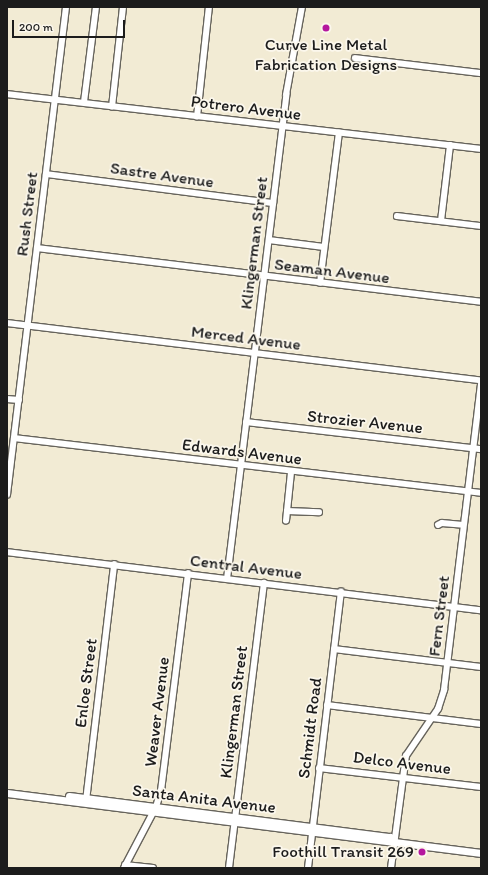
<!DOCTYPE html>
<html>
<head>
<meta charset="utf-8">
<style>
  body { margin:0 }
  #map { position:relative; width:488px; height:875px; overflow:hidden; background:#f2ebd4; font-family:Itim,sans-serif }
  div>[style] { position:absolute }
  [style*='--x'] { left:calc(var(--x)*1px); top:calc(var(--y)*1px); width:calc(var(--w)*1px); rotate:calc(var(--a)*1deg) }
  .roads { filter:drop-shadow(1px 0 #67645c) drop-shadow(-1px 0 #67645c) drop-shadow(0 1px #67645c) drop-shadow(0 -1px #67645c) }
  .minor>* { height:5.5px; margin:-2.75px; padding:0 2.75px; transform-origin:2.75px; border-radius:2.75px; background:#fff }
  .major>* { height:7px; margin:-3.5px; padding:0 3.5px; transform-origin:3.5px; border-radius:3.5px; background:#fff }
  .dots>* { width:11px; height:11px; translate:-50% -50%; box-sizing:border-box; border:2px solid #fbf7ec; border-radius:50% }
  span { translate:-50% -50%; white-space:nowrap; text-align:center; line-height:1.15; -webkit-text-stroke:3.5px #fbf7ec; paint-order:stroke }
  .poi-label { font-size:17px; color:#1c1c1c }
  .right { translate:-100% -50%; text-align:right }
  .street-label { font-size:17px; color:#1c1c1c }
  .frame { position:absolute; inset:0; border:8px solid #1c1c1c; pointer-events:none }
  .scale { position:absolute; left:12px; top:20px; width:113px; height:18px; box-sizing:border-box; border:2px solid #1c1c1c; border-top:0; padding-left:5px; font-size:12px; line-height:14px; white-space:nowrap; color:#1c1c1c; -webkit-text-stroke:3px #fbf7ec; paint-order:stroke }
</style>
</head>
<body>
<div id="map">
  <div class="roads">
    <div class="minor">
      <div style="--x:355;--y:58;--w:127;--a:6.8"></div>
      <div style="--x:7;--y:94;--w:477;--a:6.6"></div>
      <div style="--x:84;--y:102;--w:96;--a:-82.8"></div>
      <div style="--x:112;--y:107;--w:101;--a:-83.7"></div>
      <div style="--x:197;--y:117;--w:111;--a:-83.8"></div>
      <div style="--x:46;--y:174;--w:229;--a:7.3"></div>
      <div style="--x:397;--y:216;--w:85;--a:6.8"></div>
      <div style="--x:441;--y:221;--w:76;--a:-83.2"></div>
      <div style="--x:269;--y:240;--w:55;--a:7.3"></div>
      <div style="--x:37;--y:248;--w:447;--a:6.9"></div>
      <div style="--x:320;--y:283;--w:151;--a:-82.8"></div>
      <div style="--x:7;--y:323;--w:477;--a:6.9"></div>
      <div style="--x:7;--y:399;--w:12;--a:5"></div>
      <div style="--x:246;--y:422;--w:237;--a:6.6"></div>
      <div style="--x:14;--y:438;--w:470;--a:6.7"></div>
      <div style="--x:7;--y:495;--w:492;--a:-83.1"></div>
      <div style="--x:287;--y:511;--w:32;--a:2"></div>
      <div style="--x:286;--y:521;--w:48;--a:-84.1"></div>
      <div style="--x:438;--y:525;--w:4;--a:-27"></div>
      <div style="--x:442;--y:523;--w:21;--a:5"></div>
      <div style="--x:7;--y:552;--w:478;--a:7"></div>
      <div style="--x:227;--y:579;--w:488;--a:-83"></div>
      <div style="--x:286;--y:95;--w:89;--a:-79.7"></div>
      <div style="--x:334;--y:649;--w:148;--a:7"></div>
      <div style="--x:327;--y:705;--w:155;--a:7"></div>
      <div style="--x:319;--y:768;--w:163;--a:6.7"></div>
      <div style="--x:86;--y:801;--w:238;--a:-83.2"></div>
      <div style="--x:125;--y:865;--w:28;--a:6"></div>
      <div style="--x:124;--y:868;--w:69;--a:-62.3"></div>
      <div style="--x:156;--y:807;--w:17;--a:-73"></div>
      <div style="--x:161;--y:791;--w:219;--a:-82.9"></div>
      <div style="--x:229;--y:868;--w:287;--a:-83"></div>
      <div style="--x:308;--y:868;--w:278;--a:-83.2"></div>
      <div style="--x:391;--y:868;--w:113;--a:-82.4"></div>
      <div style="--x:406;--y:756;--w:57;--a:-55.8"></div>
      <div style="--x:438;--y:709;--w:20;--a:-72"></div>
      <div style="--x:444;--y:690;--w:309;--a:-83.1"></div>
    </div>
    <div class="major">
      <div style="--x:7;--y:793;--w:478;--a:7.2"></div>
      <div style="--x:69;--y:796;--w:324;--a:7.3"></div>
      <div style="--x:390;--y:837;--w:7;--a:45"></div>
    </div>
  </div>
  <div class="dots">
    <div style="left:326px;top:28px;background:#b5179e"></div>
    <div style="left:422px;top:852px;background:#b5179e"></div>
  </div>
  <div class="poi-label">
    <span style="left:326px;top:55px">Curve Line Metal<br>Fabrication Designs</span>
    <span class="right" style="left:414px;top:852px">Foothill Transit 269</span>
  </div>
  <div class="street-label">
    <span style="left:246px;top:108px;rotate:7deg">Potrero Avenue</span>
    <span style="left:162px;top:175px;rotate:8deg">Sastre Avenue</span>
    <span style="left:27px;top:214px;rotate:-83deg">Rush Street</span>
    <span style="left:254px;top:243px;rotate:-83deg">Klingerman Street</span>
    <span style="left:332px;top:271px;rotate:7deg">Seaman Avenue</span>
    <span style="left:246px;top:338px;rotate:7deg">Merced Avenue</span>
    <span style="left:365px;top:422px;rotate:6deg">Strozier Avenue</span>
    <span style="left:242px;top:452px;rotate:7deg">Edwards Avenue</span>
    <span style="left:246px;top:567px;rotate:7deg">Central Avenue</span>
    <span style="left:439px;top:616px;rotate:-83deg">Fern Street</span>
    <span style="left:86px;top:683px;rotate:-83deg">Enloe Street</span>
    <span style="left:157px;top:712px;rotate:-83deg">Weaver Avenue</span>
    <span style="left:234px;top:712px;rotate:-83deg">Klingerman Street</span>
    <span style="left:310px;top:728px;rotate:-83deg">Schmidt Road</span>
    <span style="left:402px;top:763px;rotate:7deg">Delco Avenue</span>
    <span style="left:204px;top:799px;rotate:7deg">Santa Anita Avenue</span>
  </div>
  <div class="frame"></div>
  <div class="scale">200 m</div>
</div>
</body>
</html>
